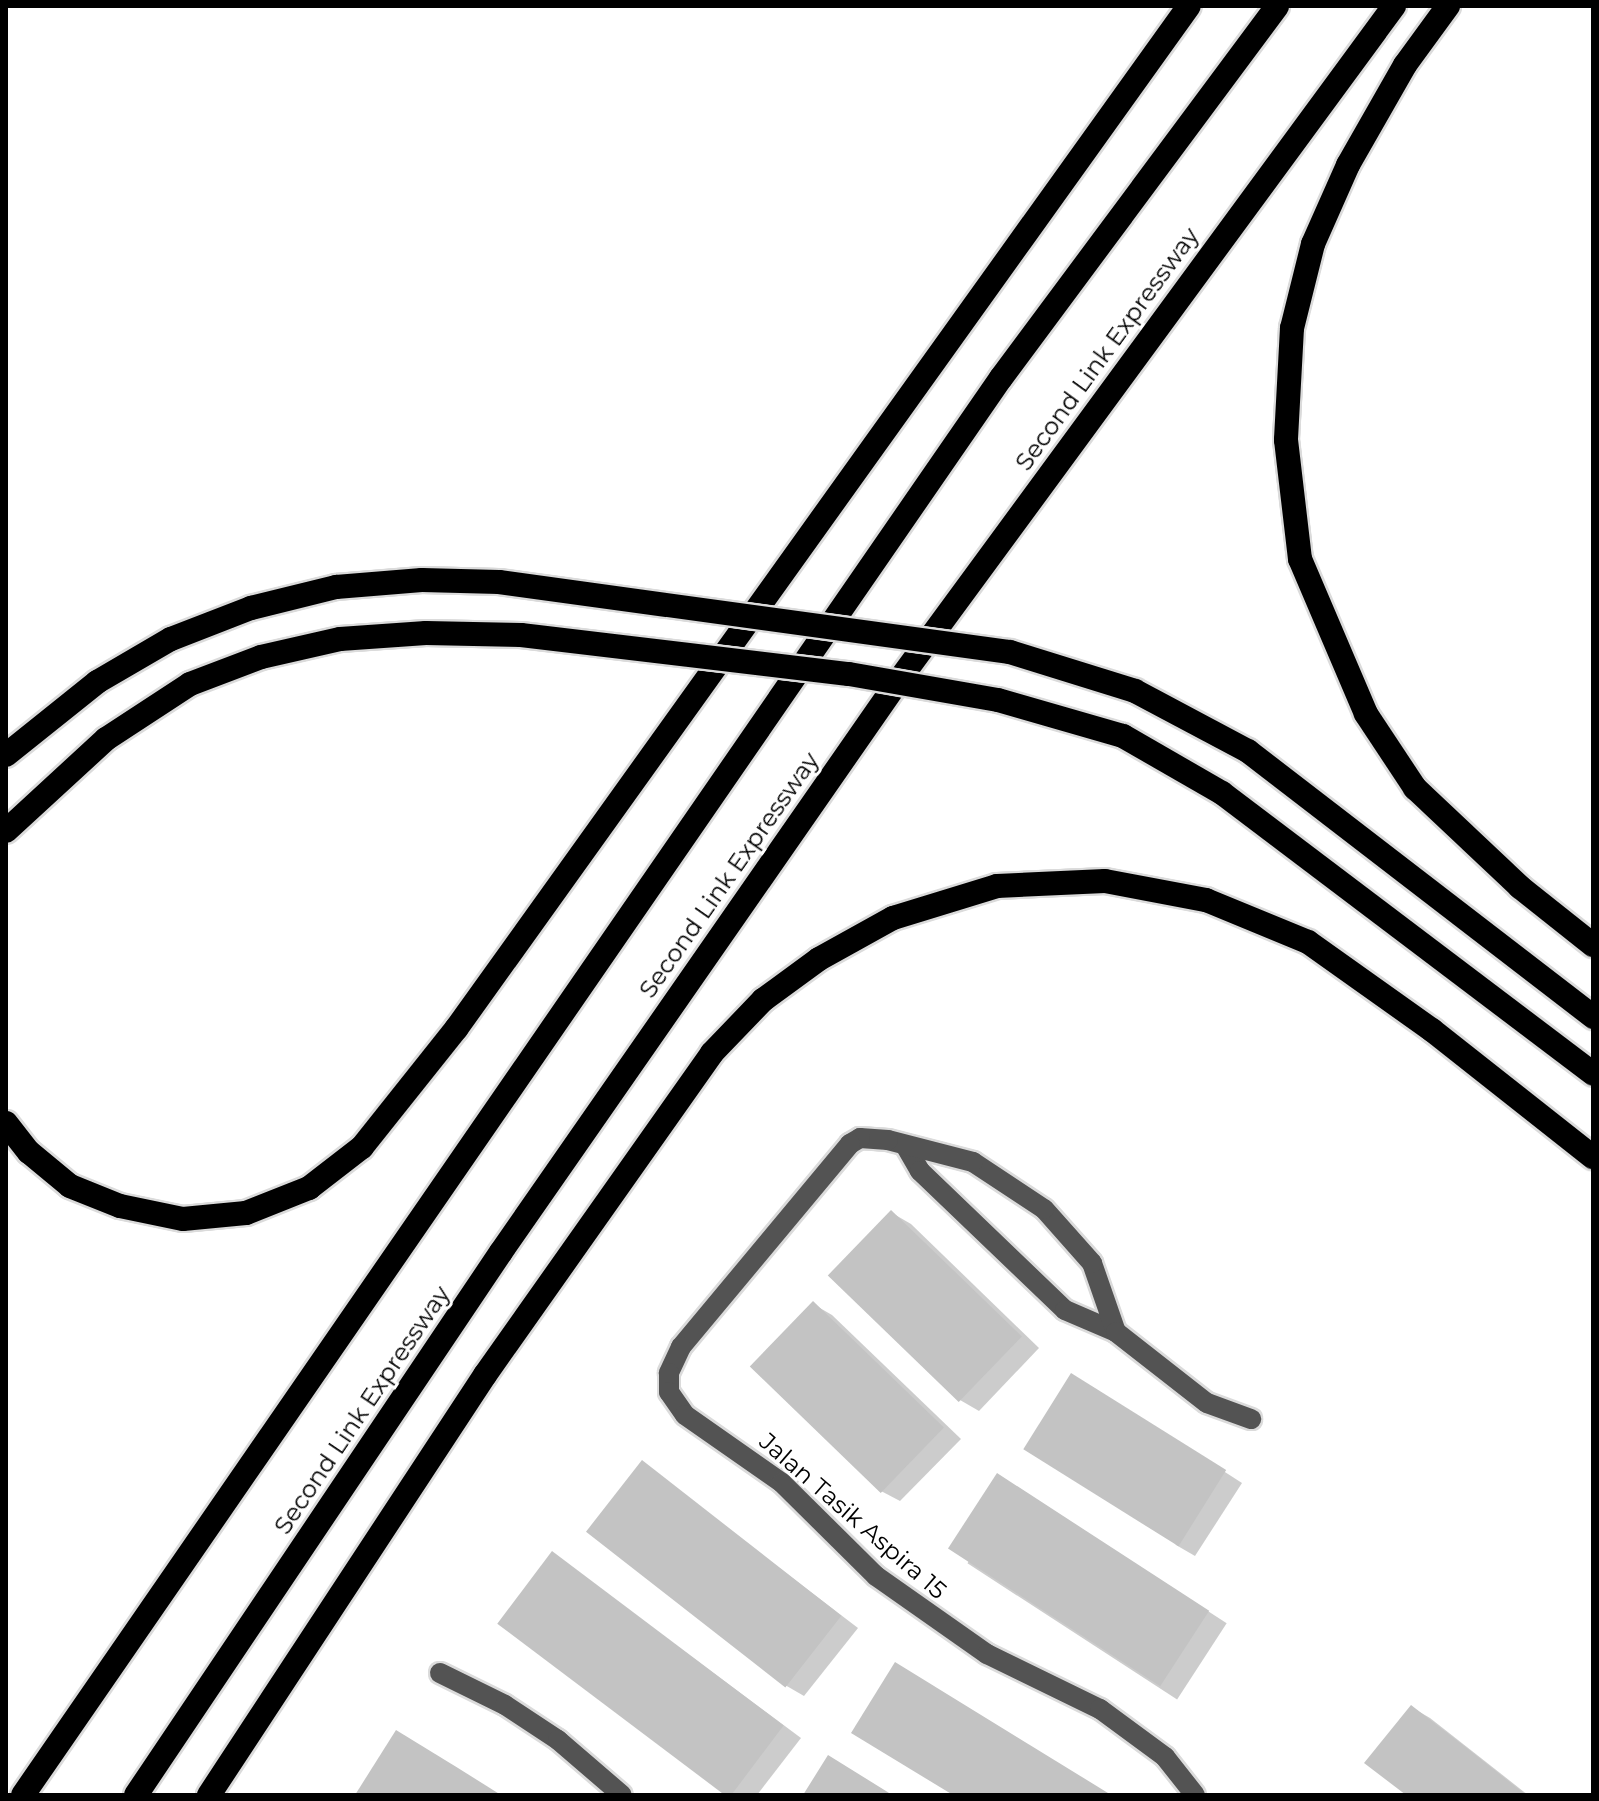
<!DOCTYPE html>
<html>
<head>
<meta charset="utf-8">
<style>
  body { margin:0 }
  #map { position:relative; width:1599px; height:1801px; overflow:hidden; background:#fff; font-family:Montserrat,sans-serif }
  div>[style] { position:absolute }
  [style*='--x'] { left:calc(var(--x)*1px); top:calc(var(--y)*1px); width:calc(var(--w)*1px); rotate:calc(var(--a)*1deg) }
  .shadow>* { inset:0; background:#0003; transform-origin:0 0 }
  .building>* { inset:0; background:#c3c3c3; transform-origin:0 0 }
  .roads { filter:drop-shadow(2px 0 #dbdbdb) drop-shadow(-2px 0 #dbdbdb) drop-shadow(0 2px #dbdbdb) drop-shadow(0 -2px #dbdbdb) }
  .minor>* { height:20px; margin:-10px; padding:0 10px; transform-origin:10px; border-radius:10px; background:#535353 }
  .highway>* { height:24px; margin:-12px; padding:0 12px; transform-origin:12px; border-radius:12px; background:#000 }
  .bridges { filter:drop-shadow(2px 0 #dbdbdb) drop-shadow(-2px 0 #dbdbdb) drop-shadow(0 2px #dbdbdb) drop-shadow(0 -2px #dbdbdb) }
  .highway-bridge>* { height:24px; margin:-12px; padding:0 12px; transform-origin:12px; border-radius:12px; background:#000 }
  span { translate:-50% -50%; white-space:nowrap; text-align:center; line-height:1.15; -webkit-text-stroke:6px #fff; paint-order:stroke }
  .street-label { font-size:24px; color:#000 }
  .frame { position:absolute; inset:0; border:8px solid #000; pointer-events:none }
</style>
</head>
<body>
<div id="map">
  <div class="shadow">
    <div style="clip-path:polygon(892px 1213px,911px 1224px,1039px 1348px,979px 1411px,960px 1400px)"></div>
    <div style="clip-path:polygon(813px 1304px,832px 1315px,961px 1439px,900px 1501px,881px 1491px)"></div>
    <div style="clip-path:polygon(1091px 1386px,1242px 1483px,1195px 1556px,1176px 1545px)"></div>
    <div style="clip-path:polygon(642px 1463px,858px 1628px,804px 1696px,785px 1685px)"></div>
    <div style="left:1017px;top:1487px;width:250px;height:91px;rotate:33deg"></div>
    <div style="clip-path:polygon(553px 1554px,801px 1738px,757px 1795px,727px 1795px,500px 1622px)"></div>
    <div style="clip-path:polygon(1411px 1707px,1430px 1718px,1528px 1795px,1408px 1795px)"></div>
  </div>
  <div class="building">
    <div style="left:891px;top:1210px;width:182px;height:91px;rotate:44deg"></div>
    <div style="left:813px;top:1301px;width:182px;height:91px;rotate:44deg"></div>
    <div style="left:1071px;top:1373px;width:183px;height:90px;rotate:32deg"></div>
    <div style="left:642px;top:1460px;width:253px;height:91px;rotate:38deg"></div>
    <div style="left:997px;top:1473px;width:253px;height:90px;rotate:33deg"></div>
    <div style="left:552px;top:1551px;width:290px;height:91px;rotate:37deg"></div>
    <div style="clip-path:polygon(895px 1662px,1108px 1793px,1106px 1795px,953px 1795px,851px 1733px)"></div>
    <div style="clip-path:polygon(1411px 1705px,1468px 1749px,1526px 1795px,1406px 1795px,1364px 1763px)"></div>
    <div style="clip-path:polygon(396px 1730px,458px 1768px,501px 1795px,355px 1795px)"></div>
    <div style="clip-path:polygon(828px 1755px,886px 1791px,892px 1795px,803px 1795px)"></div>
  </div>
  <div class="roads">
    <div class="minor">
      <div style="--x:905;--y:1145;--w:30;--a:60"></div>
      <div style="--x:920;--y:1171;--w:201;--a:43.8"></div>
      <div style="--x:1065;--y:1310;--w:56;--a:23.3"></div>
      <div style="--x:1116;--y:1332;--w:73;--a:-109.2"></div>
      <div style="--x:1092;--y:1263;--w:72;--a:-131.6"></div>
      <div style="--x:1044;--y:1209;--w:85;--a:-146.5"></div>
      <div style="--x:973;--y:1162;--w:88;--a:-165.5"></div>
      <div style="--x:888;--y:1140;--w:28;--a:-176"></div>
      <div style="--x:860;--y:1138;--w:12;--a:149"></div>
      <div style="--x:850;--y:1144;--w:264;--a:129.8"></div>
      <div style="--x:681;--y:1347;--w:29;--a:115"></div>
      <div style="--x:669;--y:1373;--w:19;--a:90"></div>
      <div style="--x:669;--y:1392;--w:28;--a:55"></div>
      <div style="--x:685;--y:1415;--w:118;--a:35"></div>
      <div style="--x:782;--y:1483;--w:132;--a:44.7"></div>
      <div style="--x:876;--y:1576;--w:136;--a:35.1"></div>
      <div style="--x:987;--y:1654;--w:126;--a:26"></div>
      <div style="--x:1100;--y:1709;--w:81;--a:36.4"></div>
      <div style="--x:1165;--y:1757;--w:48;--a:51.7"></div>
      <div style="--x:1116;--y:1332;--w:115;--a:38"></div>
      <div style="--x:1207;--y:1403;--w:47;--a:20"></div>
      <div style="--x:440;--y:1673;--w:72;--a:26.2"></div>
      <div style="--x:505;--y:1705;--w:64;--a:33.4"></div>
      <div style="--x:558;--y:1740;--w:84;--a:40.7"></div>
    </div>
    <div class="highway">
      <div style="--x:1448;--y:6;--w:73;--a:126.1"></div>
      <div style="--x:1405;--y:65;--w:115;--a:119.7"></div>
      <div style="--x:1348;--y:165;--w:86;--a:113.9"></div>
      <div style="--x:1313;--y:244;--w:87;--a:104"></div>
      <div style="--x:1292;--y:328;--w:112;--a:93.1"></div>
      <div style="--x:1286;--y:440;--w:120;--a:83.3"></div>
      <div style="--x:1300;--y:559;--w:168;--a:66.9"></div>
      <div style="--x:1366;--y:714;--w:89;--a:56.5"></div>
      <div style="--x:1415;--y:788;--w:144;--a:43.3"></div>
      <div style="--x:1520;--y:887;--w:93;--a:38.5"></div>
      <div style="--x:6;--y:1123;--w:37;--a:52"></div>
      <div style="--x:29;--y:1152;--w:53;--a:39.7"></div>
      <div style="--x:70;--y:1186;--w:54;--a:21.8"></div>
      <div style="--x:120;--y:1206;--w:64;--a:11.7"></div>
      <div style="--x:183;--y:1219;--w:63;--a:-5.4"></div>
      <div style="--x:246;--y:1213;--w:68;--a:-21.6"></div>
      <div style="--x:309;--y:1188;--w:67;--a:-37.7"></div>
      <div style="--x:362;--y:1147;--w:151;--a:-51.5"></div>
      <div style="--x:456;--y:1029;--w:1258;--a:-54.38"></div>
      <div style="--x:23;--y:1795;--w:1722;--a:-55.39"></div>
      <div style="--x:1001;--y:378;--w:463;--a:-53.4"></div>
      <div style="--x:136;--y:1795;--w:654;--a:-56.09"></div>
      <div style="--x:501;--y:1252;--w:688;--a:-55.18"></div>
      <div style="--x:894;--y:687;--w:845;--a:-53.71"></div>
      <div style="--x:209;--y:1795;--w:503;--a:-56.69"></div>
      <div style="--x:485;--y:1375;--w:394;--a:-54.8"></div>
      <div style="--x:712;--y:1053;--w:74;--a:-46.1"></div>
      <div style="--x:763;--y:1000;--w:69;--a:-36.2"></div>
      <div style="--x:819;--y:959;--w:85;--a:-29"></div>
      <div style="--x:893;--y:918;--w:109;--a:-17.1"></div>
      <div style="--x:997;--y:886;--w:108;--a:-2.7"></div>
      <div style="--x:1105;--y:881;--w:103;--a:10.7"></div>
      <div style="--x:1206;--y:900;--w:110;--a:22.4"></div>
      <div style="--x:1308;--y:942;--w:152;--a:35.4"></div>
      <div style="--x:1432;--y:1030;--w:205;--a:38.3"></div>
    </div>
  </div>
  <div class="bridges">
    <div class="highway-bridge">
      <div style="--x:6;--y:755;--w:117;--a:-38.7"></div>
      <div style="--x:97;--y:682;--w:86;--a:-30.2"></div>
      <div style="--x:171;--y:639;--w:86;--a:-21.2"></div>
      <div style="--x:251;--y:608;--w:88;--a:-13.9"></div>
      <div style="--x:336;--y:587;--w:86;--a:-4.7"></div>
      <div style="--x:422;--y:580;--w:77;--a:1.5"></div>
      <div style="--x:499;--y:582;--w:516;--a:7.8"></div>
      <div style="--x:1010;--y:652;--w:131;--a:17.3"></div>
      <div style="--x:1135;--y:691;--w:128;--a:28"></div>
      <div style="--x:1248;--y:751;--w:436;--a:37.6"></div>
      <div style="--x:6;--y:831;--w:136;--a:-42.6"></div>
      <div style="--x:106;--y:739;--w:100;--a:-33.2"></div>
      <div style="--x:190;--y:684;--w:76;--a:-20.8"></div>
      <div style="--x:261;--y:657;--w:81;--a:-12.8"></div>
      <div style="--x:340;--y:639;--w:86;--a:-4"></div>
      <div style="--x:426;--y:633;--w:95;--a:1.2"></div>
      <div style="--x:521;--y:635;--w:330;--a:6.8"></div>
      <div style="--x:849;--y:674;--w:151;--a:9.9"></div>
      <div style="--x:998;--y:700;--w:130;--a:16.1"></div>
      <div style="--x:1123;--y:736;--w:114;--a:29.9"></div>
      <div style="--x:1222;--y:793;--w:465;--a:37.1"></div>
    </div>
  </div>
  <div class="street-label">
    <span style="left:1107px;top:349px;rotate:-54deg">Second Link Expressway</span>
    <span style="left:729px;top:875px;rotate:-55deg">Second Link Expressway</span>
    <span style="left:362px;top:1410px;rotate:-56deg">Second Link Expressway</span>
    <span style="left:853px;top:1516px;rotate:41deg">Jalan Tasik Aspira 15</span>
  </div>
  <div class="frame"></div>
</div>
</body>
</html>
